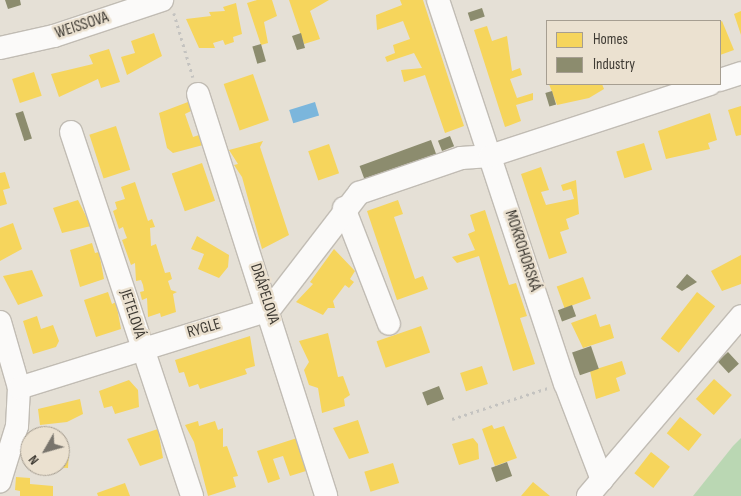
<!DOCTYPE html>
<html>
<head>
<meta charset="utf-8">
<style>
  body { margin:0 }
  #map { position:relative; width:741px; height:496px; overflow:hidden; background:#e5e0d6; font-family:"Sofia Sans Condensed",sans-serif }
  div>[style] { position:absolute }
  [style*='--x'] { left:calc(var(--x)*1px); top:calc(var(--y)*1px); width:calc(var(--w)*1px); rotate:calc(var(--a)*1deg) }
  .green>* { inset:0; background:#bad7b3 }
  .water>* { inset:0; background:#7bb6dc; transform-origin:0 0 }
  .homes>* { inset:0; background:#f6d55c; transform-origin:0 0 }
  .industry>* { inset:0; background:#8c8c6e; transform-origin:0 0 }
  .path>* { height:2.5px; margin-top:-1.25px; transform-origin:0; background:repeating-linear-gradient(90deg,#c4c3c0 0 2.5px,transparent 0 6.5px) }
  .roads { filter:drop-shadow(1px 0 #c1bcb4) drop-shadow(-1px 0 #c1bcb4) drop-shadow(0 1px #c1bcb4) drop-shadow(0 -1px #c1bcb4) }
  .minor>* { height:22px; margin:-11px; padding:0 11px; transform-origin:11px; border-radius:11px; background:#fbfaf9 }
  span { translate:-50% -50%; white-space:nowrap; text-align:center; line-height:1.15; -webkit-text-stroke:5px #ebe1d0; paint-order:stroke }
  .street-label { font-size:16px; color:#3e3a33 }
  .legend { position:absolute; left:546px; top:20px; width:175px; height:65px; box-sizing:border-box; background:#ebe1d0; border:1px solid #a69e91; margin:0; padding:6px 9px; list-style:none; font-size:15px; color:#3e3a33 }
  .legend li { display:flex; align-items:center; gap:10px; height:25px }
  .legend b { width:25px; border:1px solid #a69e91 }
  .north { position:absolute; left:20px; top:426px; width:50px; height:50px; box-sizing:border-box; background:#ebe1d0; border:1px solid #a69e91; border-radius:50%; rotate:232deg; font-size:14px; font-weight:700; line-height:20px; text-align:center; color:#3e3a33 }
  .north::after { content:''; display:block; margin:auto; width:18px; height:22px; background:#78746c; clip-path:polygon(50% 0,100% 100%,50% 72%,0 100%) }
</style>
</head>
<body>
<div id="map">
  <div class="green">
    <div style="clip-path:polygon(741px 438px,741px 496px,693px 496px,733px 446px)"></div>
  </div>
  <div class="water">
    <div style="left:315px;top:102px;width:14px;height:27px;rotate:73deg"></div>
  </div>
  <div class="homes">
    <div style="clip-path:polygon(257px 0,272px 0,277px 16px,264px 22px,268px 43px,261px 45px,247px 3px)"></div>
    <div style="clip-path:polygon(289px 0,329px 0,310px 11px,320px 39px,304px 44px)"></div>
    <div style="clip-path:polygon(400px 0,423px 0,464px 126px,445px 133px,425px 75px,404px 82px,401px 70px,422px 68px,414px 53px,387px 62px,385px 57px,395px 53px,393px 45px,410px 39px,403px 21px,377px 30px,376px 15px,402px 5px)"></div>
    <div style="clip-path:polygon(236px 3px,242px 34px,233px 37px,234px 42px,225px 45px,223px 40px,213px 43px,215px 48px,199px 48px,186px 19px,211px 16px,209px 12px,225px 11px,223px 7px)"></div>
    <div style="clip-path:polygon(741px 11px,741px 35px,734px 14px)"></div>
    <div style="clip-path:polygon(722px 21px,734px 50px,720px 55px,720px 22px)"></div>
    <div style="clip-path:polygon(487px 26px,492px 41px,507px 36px,512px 71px,520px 68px,522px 75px,510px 79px,517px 98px,533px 93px,533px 100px,516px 105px,521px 121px,505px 127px,474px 30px)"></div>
    <div style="clip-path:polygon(154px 33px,162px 56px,127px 75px,121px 57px,135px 53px,131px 41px)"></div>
    <div style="clip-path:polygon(109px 49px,120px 82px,101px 88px,98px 79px,59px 97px,51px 74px,93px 64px,89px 55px)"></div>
    <div style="left:34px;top:72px;width:25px;height:23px;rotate:72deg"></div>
    <div style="left:253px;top:74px;width:49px;height:31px;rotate:71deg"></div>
    <div style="clip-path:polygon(549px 84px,602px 84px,604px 89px,589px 98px,557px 105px)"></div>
    <div style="clip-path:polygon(188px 102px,191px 111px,185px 114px,193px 137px,199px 135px,203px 145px,173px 153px,167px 148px,159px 113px)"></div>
    <div style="clip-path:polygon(741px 106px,741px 135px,736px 136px,728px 110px)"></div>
    <div style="clip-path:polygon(710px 113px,717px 140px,708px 143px,710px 149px,666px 159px,658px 131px)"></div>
    <div style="left:116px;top:126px;width:46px;height:28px;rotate:72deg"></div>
    <div style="clip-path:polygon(263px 141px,260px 147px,289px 235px,262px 249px,242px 177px,234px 165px,238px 164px,229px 150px)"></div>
    <div style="left:644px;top:143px;width:28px;height:29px;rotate:73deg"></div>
    <div style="left:329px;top:144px;width:31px;height:22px;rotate:71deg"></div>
    <div style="left:202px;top:163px;width:40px;height:32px;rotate:71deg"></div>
    <div style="clip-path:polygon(541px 167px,549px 190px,541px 192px,546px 205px,574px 199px,571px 189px,563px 191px,561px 185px,576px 180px,579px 214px,566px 219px,569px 229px,560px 232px,567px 253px,549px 259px,521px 174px)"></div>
    <div style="clip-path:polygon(5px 172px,10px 188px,3px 190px,7px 204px,0 206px,0 173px)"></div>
    <div style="clip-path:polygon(135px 182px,148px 221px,152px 219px,155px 227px,150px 228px,151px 246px,156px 244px,165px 273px,170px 272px,172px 279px,168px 281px,171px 290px,177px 292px,173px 294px,176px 312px,161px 317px,160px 313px,148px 317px,147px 298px,142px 300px,140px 292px,144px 291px,143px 285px,141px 280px,136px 281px,135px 263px,131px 265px,122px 240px,127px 238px,125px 233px,123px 227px,119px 229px,113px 211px,117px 209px,115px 202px,125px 199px,121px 187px)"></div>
    <div style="clip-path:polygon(78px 200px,91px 226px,62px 233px,53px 208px)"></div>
    <div style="clip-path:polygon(398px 200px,403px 214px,394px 217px,415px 279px,423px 276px,428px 289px,397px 300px,367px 211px)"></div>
    <div style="clip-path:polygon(485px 210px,509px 285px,516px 283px,527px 316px,520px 318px,535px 364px,513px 371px,479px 256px,457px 263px,452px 257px,475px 250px,468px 234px,475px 231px,470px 215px)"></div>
    <div style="clip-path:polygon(13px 223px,22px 249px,0 261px,0 228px)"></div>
    <div style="clip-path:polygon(197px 236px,229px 255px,228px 267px,219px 278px,198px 269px,204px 254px,191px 249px)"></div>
    <div style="clip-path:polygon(92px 243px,95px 253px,99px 252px,104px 279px,80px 287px,70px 250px)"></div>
    <div style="clip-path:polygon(334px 249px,355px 271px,350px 279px,354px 282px,349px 288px,345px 285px,333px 301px,335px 308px,328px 308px,323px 315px,296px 302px,313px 284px,310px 282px)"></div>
    <div style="clip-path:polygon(741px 255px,741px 284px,722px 291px,711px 271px)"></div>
    <div style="clip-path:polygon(32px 270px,43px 296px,18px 305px,3px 276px)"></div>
    <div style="left:583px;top:277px;width:23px;height:28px;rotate:70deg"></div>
    <div style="clip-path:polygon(108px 292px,112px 304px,116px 302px,121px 329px,96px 337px,84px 300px)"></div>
    <div style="left:697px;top:292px;width:23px;height:59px;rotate:38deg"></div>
    <div style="clip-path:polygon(596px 314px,600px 327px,610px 324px,614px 338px,583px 348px,571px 323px)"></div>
    <div style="clip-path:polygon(37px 316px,41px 329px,53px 325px,59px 341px,56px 347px,33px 354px,23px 321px)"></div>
    <div style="left:421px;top:326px;width:28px;height:47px;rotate:71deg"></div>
    <div style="clip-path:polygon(328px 333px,338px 377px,343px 376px,350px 395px,344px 399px,345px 406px,322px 413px,318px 388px,309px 385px,304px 370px,309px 362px,299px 341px)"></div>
    <div style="clip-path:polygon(250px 336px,255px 366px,245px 369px,247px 374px,200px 389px,198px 384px,189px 387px,184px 372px,179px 373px,175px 360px)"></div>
    <div style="clip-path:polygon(622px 361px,626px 374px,616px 378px,620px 391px,596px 399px,590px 371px)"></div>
    <div style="left:482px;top:366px;width:19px;height:23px;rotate:72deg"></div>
    <div style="left:714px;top:379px;width:24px;height:27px;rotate:42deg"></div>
    <div style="clip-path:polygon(129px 380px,138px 390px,139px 407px,115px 414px,112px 406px,104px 408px,99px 391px)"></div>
    <div style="clip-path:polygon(80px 399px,83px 414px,67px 422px,40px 425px,38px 409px)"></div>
    <div style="left:680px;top:417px;width:28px;height:21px;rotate:39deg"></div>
    <div style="clip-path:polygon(358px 420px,369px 453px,349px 459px,333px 428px)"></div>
    <div style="clip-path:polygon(198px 421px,199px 426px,215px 421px,218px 430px,223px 428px,223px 447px,227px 446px,238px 476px,233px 477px,236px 487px,208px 496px,194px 442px,185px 425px)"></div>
    <div style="clip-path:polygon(492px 425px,494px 429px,504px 426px,517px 458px,495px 466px,482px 429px)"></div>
    <div style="clip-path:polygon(158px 429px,163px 458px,140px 466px,127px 439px)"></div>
    <div style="clip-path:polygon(297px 438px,306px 471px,290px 476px,283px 456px,273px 459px,280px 479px,268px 483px,257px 451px)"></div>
    <div style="clip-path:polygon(473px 438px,478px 444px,479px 459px,459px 465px,452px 444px)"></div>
    <div style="clip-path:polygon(60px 451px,69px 451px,68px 468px,55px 467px,60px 466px)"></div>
    <div style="left:651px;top:452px;width:24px;height:27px;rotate:38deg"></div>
    <div style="left:393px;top:463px;width:21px;height:30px;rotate:73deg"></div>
    <div style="clip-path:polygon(16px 477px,30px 478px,30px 484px,53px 486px,53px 496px,20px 496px,20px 491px,15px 490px)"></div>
    <div style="clip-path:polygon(533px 482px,550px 496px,521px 496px)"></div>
    <div style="clip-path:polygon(125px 483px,130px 496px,98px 496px,97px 493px)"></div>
  </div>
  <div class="industry">
    <div style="clip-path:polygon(5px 0,20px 0,21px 5px,8px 9px)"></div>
    <div style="left:482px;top:8px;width:9px;height:15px;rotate:72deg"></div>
    <div style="clip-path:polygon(301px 33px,305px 48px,297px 50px,292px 36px)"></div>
    <div style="left:261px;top:44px;width:18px;height:9px;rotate:74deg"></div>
    <div style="left:552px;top:91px;width:14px;height:7px;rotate:73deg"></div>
    <div style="left:23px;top:111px;width:29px;height:8px;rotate:72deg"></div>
    <div style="left:450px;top:136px;width:11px;height:13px;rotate:68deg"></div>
    <div style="left:431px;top:140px;width:15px;height:76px;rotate:70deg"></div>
    <div style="clip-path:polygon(687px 274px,697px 282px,682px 291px,676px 287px)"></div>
    <div style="left:572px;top:305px;width:12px;height:15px;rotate:70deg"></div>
    <div style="left:591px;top:346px;width:24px;height:20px;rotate:71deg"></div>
    <div style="left:728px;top:352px;width:16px;height:14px;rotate:47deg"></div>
    <div style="left:439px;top:386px;width:14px;height:18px;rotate:69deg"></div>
    <div style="left:507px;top:462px;width:15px;height:17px;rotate:70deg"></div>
  </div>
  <div class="path">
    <div style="--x:174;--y:13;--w:67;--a:73.5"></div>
    <div style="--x:452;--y:419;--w:101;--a:-17.9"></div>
  </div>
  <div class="roads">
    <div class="minor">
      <div style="--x:438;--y:0;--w:404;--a:71.7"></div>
      <div style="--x:565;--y:383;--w:104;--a:69.1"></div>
      <div style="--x:0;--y:48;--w:55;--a:-12.5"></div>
      <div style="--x:54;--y:36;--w:114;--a:-18.4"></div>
      <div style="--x:720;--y:80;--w:22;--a:-18"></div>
      <div style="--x:198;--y:94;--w:422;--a:72.3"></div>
      <div style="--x:71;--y:132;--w:384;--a:71.6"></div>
      <div style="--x:344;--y:208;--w:124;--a:68.8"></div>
      <div style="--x:0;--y:322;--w:69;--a:73.9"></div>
      <div style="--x:19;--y:388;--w:38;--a:93"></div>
      <div style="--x:17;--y:426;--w:58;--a:107.2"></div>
      <div style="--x:19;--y:388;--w:262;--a:-17.3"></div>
      <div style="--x:269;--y:310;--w:148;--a:-52.4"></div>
      <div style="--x:359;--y:193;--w:108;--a:-18.9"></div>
      <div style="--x:461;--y:158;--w:29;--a:-4"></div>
      <div style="--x:490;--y:156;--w:231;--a:-18.1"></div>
      <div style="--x:588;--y:496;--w:236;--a:-49.6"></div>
    </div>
  </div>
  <div class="street-label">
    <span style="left:82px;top:26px;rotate:-18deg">WEISSOVA</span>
    <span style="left:522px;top:251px;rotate:72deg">MOKROHORSKÁ</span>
    <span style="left:264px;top:294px;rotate:72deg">DRÁPELOVA</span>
    <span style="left:132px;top:314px;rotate:72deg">JETELOVÁ</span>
    <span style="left:204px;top:329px;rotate:-16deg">RYGLE</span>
  </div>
  <ul class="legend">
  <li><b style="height:14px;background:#f6d55c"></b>Homes</li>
  <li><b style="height:14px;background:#8c8c6e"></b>Industry</li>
  </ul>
  <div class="north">N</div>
</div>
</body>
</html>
